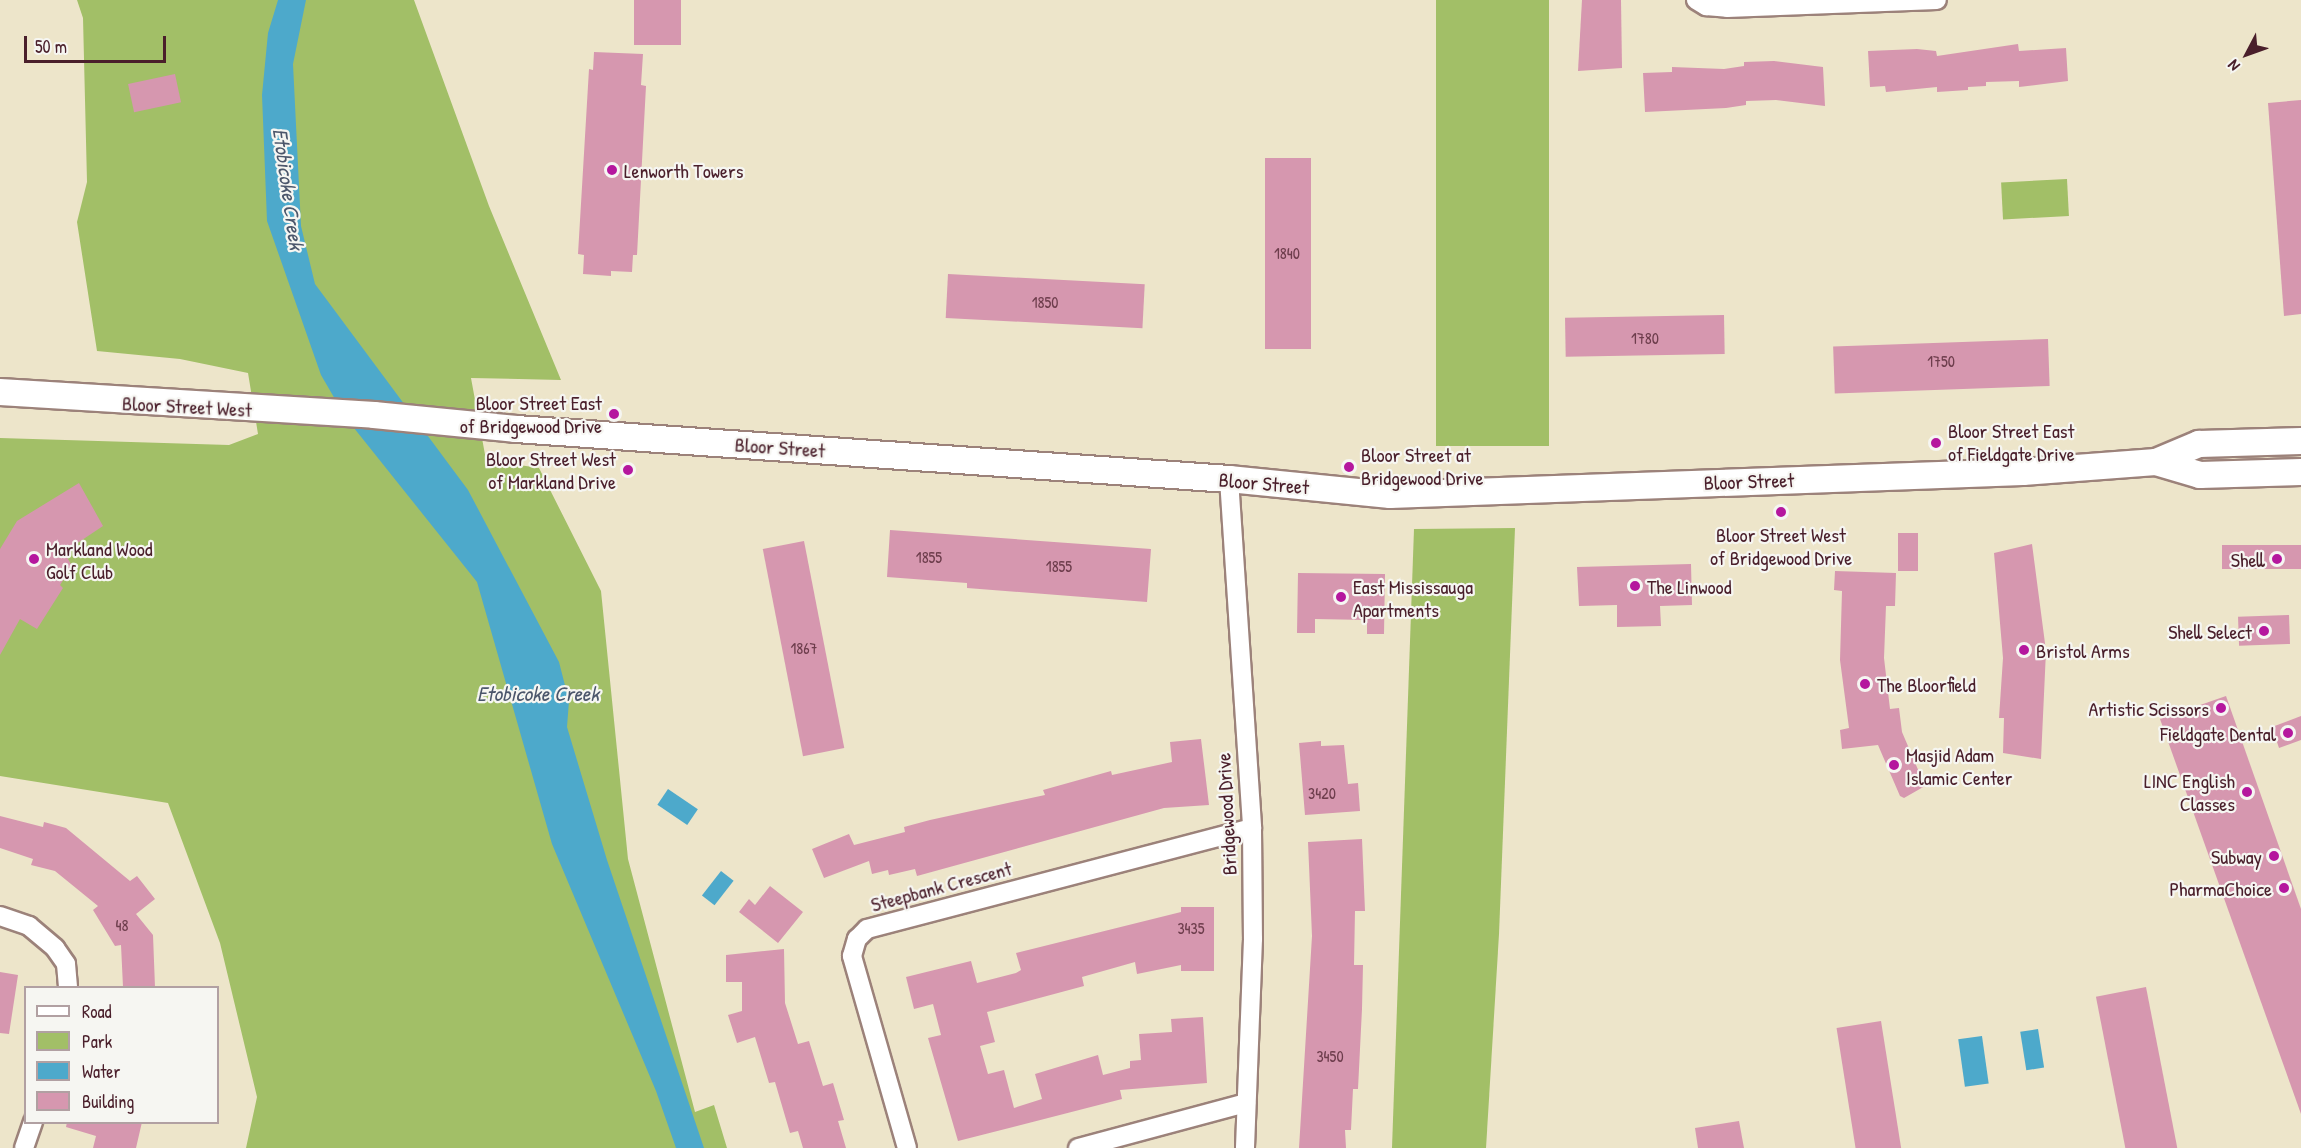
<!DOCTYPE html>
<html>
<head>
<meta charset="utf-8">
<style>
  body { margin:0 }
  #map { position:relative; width:2301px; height:1148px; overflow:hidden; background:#ede5ca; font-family:"Patrick Hand",sans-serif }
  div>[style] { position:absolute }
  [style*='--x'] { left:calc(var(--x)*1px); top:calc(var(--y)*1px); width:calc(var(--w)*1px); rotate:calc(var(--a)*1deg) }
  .green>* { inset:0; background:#a2bf67; transform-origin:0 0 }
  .water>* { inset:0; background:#4da9cb; transform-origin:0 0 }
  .building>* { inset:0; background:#d697af; transform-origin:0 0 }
  .roads { filter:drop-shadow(2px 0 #9c827a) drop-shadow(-2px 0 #9c827a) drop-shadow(0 2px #9c827a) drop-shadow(0 -2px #9c827a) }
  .minor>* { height:18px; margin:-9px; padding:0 9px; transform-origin:9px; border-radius:9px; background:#fff }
  .secondary>* { height:26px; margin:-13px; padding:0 13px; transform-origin:13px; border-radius:13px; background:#fff }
  .dots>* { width:16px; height:16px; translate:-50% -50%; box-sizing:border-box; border:3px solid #f6f6f2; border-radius:50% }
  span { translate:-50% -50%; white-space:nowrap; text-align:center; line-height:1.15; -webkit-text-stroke:4.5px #f6f6f2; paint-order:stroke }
  .number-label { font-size:16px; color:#6d3d4c }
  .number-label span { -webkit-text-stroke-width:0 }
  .poi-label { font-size:20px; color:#4a1f2b }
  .left { translate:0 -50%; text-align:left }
  .right { translate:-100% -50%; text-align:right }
  .street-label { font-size:20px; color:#4a1f2b }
  .water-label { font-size:21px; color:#4b566b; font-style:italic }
  .legend { position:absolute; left:24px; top:986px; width:195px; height:138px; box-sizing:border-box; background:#f6f6f2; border:2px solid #b1a0a2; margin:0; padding:8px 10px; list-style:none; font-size:18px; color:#4a1f2b }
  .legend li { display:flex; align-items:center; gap:12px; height:30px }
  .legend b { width:30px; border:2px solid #b1a0a2 }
  .north { position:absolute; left:2217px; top:24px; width:60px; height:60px; -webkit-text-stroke:4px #f6f6f2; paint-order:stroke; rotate:229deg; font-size:16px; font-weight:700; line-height:24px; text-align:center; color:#4a1f2b }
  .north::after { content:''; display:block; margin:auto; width:21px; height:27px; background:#4a1f2b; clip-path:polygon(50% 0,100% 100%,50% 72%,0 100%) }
  .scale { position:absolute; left:24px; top:36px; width:142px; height:27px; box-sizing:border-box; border:3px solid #4a1f2b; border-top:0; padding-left:8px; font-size:18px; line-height:21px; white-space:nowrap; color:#4a1f2b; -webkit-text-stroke:4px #f6f6f2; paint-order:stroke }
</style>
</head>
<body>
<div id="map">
  <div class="green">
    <div style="clip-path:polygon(77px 0,414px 0,489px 206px,561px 380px,471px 378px,486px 460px,539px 468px,601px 591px,628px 859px,695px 1112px,714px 1105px,727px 1148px,246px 1148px,257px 1097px,220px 943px,168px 803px,0 776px,0 438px,229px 445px,258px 434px,248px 373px,180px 359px,97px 351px,77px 222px,87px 182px,83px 18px)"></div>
    <div style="left:1436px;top:0;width:113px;height:446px"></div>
    <div style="left:2067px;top:179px;width:37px;height:66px;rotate:87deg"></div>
    <div style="clip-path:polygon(1515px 528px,1499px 934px,1486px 1148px,1392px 1148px,1414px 529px)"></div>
  </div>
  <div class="water">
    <div style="clip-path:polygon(278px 0,306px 0,293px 64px,301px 226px,315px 284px,468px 490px,559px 662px,569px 701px,567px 727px,607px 860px,704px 1148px,676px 1148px,656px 1091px,552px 844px,477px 582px,346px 418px,321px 375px,267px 221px,262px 95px,268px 33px)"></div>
    <div style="left:668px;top:789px;width:36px;height:19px;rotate:34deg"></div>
    <div style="left:721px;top:871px;width:16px;height:31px;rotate:38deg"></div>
    <div style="left:2038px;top:1029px;width:39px;height:18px;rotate:81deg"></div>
    <div style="left:1982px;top:1036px;width:48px;height:24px;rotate:82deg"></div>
  </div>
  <div class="building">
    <div style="left:634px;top:0;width:47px;height:45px"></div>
    <div style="clip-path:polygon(1582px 0,1621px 0,1622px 68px,1578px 71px)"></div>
    <div style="clip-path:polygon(2018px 44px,2019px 51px,2066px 48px,2068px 81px,2019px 87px,2019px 81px,1986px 82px,1986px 86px,1968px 87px,1968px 90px,1937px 92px,1937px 87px,1886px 92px,1885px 86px,1870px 87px,1868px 51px,1917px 49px,1936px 51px,1937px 56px)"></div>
    <div style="clip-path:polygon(594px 52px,643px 54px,641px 85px,646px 86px,637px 255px,633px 255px,632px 272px,611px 271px,611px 276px,583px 274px,584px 255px,578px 254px,589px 69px,593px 70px)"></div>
    <div style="clip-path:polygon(1774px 61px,1823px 67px,1825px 106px,1776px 100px,1746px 101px,1746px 105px,1726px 108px,1645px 112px,1643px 73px,1672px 72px,1672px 67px,1724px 69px,1744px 66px,1744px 62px)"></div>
    <div style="left:175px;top:74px;width:29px;height:48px;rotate:78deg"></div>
    <div style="clip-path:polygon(2301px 100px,2301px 314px,2284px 316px,2268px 103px)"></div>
    <div style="left:1265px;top:158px;width:46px;height:191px"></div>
    <div style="left:948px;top:274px;width:197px;height:44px;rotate:3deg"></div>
    <div style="left:1724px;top:315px;width:39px;height:159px;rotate:89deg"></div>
    <div style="left:2048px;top:339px;width:47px;height:215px;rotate:88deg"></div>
    <div style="clip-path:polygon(79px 483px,103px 526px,64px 552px,72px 566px,60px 585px,63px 588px,37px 629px,20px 619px,0 655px,0 549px,17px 521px)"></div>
    <div style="clip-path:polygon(890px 530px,1151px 549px,1147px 602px,967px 588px,967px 583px,887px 577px)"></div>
    <div style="left:1898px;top:533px;width:20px;height:38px"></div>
    <div style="left:804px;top:541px;width:211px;height:42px;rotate:79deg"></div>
    <div style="clip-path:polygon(2032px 544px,2046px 651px,2041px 759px,2003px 753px,2004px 718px,1999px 718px,2003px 658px,1994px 553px)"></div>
    <div style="left:2301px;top:545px;width:24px;height:79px;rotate:90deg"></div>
    <div style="clip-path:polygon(1691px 564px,1692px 605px,1660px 606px,1661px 626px,1617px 627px,1617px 605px,1579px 606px,1577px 567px)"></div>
    <div style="clip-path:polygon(1835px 571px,1896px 573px,1895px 606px,1886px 606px,1884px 658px,1890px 709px,1899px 708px,1902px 732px,1925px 786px,1904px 798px,1900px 796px,1878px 745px,1842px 749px,1840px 730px,1849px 728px,1840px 660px,1842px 591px,1834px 590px)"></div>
    <div style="clip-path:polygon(1298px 573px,1385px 574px,1384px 634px,1367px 634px,1367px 620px,1315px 619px,1315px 633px,1297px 633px)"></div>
    <div style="left:2289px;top:615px;width:29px;height:51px;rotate:88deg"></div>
    <div style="clip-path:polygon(2226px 696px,2301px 909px,2301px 1114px,2160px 719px)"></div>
    <div style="clip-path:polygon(2301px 716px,2301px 740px,2279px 748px,2272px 727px)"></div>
    <div style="clip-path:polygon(1201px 739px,1209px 805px,1164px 808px,917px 876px,915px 869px,889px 875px,888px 870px,872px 874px,869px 861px,824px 878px,812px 849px,849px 834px,854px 845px,905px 832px,904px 827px,930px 820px,1045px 795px,1043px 790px,1111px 771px,1112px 775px,1172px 762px,1170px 742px)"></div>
    <div style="clip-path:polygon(1321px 741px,1321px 746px,1344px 745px,1348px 784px,1358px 783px,1360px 811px,1305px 815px,1299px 743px)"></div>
    <div style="clip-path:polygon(0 816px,43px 827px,44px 822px,66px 828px,130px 881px,137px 876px,155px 899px,136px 914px,153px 935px,155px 987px,123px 987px,121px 945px,115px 946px,93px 910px,98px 906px,55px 871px,31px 865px,33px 859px,0 848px)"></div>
    <div style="clip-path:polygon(1362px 839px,1365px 911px,1355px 911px,1354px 965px,1363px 965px,1362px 1009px,1358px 1089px,1353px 1089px,1351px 1130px,1345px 1130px,1346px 1148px,1299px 1148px,1312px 936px,1308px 842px)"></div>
    <div style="clip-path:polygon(770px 886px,803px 912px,778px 943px,739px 912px,749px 899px,755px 905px)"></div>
    <div style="clip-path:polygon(1181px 907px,1214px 907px,1214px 971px,1181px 971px,1181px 965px,1137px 974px,1135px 962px,1082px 977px,1084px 986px,987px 1012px,995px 1042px,980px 1046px,988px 1074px,1004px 1070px,1014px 1108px,1042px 1099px,1035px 1074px,1098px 1055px,1103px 1075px,1130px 1068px,1130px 1061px,1141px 1060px,1139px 1034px,1172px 1032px,1171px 1019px,1203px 1017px,1207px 1083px,1120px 1090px,1122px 1099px,958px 1141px,928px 1038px,941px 1035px,933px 1004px,914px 1009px,906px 977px,971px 961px,977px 983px,1016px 973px,1021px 970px,1016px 953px,1181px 912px)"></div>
    <div style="clip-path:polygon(784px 949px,785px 1003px,798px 1044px,809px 1041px,823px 1086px,833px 1083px,844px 1120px,838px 1121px,846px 1148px,803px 1148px,798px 1131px,790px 1133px,775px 1082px,769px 1083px,755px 1037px,737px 1043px,728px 1015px,742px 1011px,742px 982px,726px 982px,726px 955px)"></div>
    <div style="clip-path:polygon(0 972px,18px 975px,9px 1034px,0 1033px)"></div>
    <div style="left:2146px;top:987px;width:164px;height:51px;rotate:79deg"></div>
    <div style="left:1881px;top:1021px;width:129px;height:45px;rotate:81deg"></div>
    <div style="clip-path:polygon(1739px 1121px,1744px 1148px,1698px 1148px,1695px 1128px)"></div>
    <div style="clip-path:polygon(67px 1122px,142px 1122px,136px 1148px,93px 1148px,96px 1136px,66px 1127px)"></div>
  </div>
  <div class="roads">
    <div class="minor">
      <div style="--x:1696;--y:0;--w:12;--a:31"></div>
      <div style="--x:1706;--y:6;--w:21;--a:5"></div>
      <div style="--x:1727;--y:8;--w:210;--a:-2.2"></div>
      <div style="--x:1229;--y:479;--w:350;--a:86.2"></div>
      <div style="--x:1252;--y:828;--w:111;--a:89.5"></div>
      <div style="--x:1253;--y:939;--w:209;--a:92.2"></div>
      <div style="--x:0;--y:916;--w:31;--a:19"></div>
      <div style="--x:29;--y:926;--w:34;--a:40"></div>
      <div style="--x:55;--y:948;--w:19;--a:55"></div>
      <div style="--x:66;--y:964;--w:24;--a:85"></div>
      <div style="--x:24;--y:1148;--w:28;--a:-71"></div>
      <div style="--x:907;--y:1148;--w:200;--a:-106"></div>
      <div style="--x:852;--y:956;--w:18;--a:-74"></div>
      <div style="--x:857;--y:939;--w:14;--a:-45"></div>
      <div style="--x:867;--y:929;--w:398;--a:-14.7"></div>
      <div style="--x:1078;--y:1148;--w:174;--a:-15"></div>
    </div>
    <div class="secondary">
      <div style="--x:0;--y:392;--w:375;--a:3.5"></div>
      <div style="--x:374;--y:415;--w:143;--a:5.6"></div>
      <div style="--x:516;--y:429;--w:715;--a:4.01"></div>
      <div style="--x:1229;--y:479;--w:162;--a:5.7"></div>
      <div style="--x:1390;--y:495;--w:633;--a:-2.08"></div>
      <div style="--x:2023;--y:472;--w:133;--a:-4.3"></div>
      <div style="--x:2156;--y:462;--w:47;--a:-22.7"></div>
      <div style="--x:2199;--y:444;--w:102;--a:-1.7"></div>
      <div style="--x:2156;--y:462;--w:46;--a:16.5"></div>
      <div style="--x:2200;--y:475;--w:101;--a:-1.7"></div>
    </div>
  </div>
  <div class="dots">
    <div style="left:612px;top:170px;background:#b5179e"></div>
    <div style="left:614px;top:414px;background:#b5179e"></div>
    <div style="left:1936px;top:443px;background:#b5179e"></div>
    <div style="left:1349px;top:467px;background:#b5179e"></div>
    <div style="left:628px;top:470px;background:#b5179e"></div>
    <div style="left:1781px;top:512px;background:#b5179e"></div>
    <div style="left:34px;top:559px;background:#b5179e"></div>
    <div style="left:2277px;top:559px;background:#b5179e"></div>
    <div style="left:1635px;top:586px;background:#b5179e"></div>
    <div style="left:1341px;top:597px;background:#b5179e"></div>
    <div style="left:2264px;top:631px;background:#b5179e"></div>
    <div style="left:2024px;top:650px;background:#b5179e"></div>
    <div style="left:1865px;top:684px;background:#b5179e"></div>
    <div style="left:2221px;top:708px;background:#b5179e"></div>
    <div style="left:2288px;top:733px;background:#b5179e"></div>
    <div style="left:1894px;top:765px;background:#b5179e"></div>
    <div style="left:2247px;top:792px;background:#b5179e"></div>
    <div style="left:2274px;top:856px;background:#b5179e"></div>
    <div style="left:2284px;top:888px;background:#b5179e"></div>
  </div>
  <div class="number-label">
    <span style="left:1287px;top:253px">1840</span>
    <span style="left:1045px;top:302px">1850</span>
    <span style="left:1645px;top:338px">1780</span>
    <span style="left:1941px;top:361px">1750</span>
    <span style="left:929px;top:557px">1855</span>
    <span style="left:1059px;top:566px">1855</span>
    <span style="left:804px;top:648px">1867</span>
    <span style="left:1322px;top:793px">3420</span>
    <span style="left:122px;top:925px">48</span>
    <span style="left:1191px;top:928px">3435</span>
    <span style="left:1330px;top:1056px">3450</span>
  </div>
  <div class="poi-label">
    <span class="left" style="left:624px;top:170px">Lenworth Towers</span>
    <span class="right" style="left:602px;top:414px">Bloor Street East<br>of Bridgewood Drive</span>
    <span class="left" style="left:1948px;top:442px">Bloor Street East<br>of Fieldgate Drive</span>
    <span class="left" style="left:1361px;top:466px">Bloor Street at<br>Bridgewood Drive</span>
    <span class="right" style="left:616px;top:470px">Bloor Street West<br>of Markland Drive</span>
    <span style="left:1781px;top:546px">Bloor Street West<br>of Bridgewood Drive</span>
    <span class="left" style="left:46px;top:560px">Markland Wood<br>Golf Club</span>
    <span class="right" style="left:2265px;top:559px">Shell</span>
    <span class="left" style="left:1353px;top:598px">East Mississauga<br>Apartments</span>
    <span class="left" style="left:1647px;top:586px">The Linwood</span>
    <span class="right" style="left:2252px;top:631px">Shell Select</span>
    <span class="left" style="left:2036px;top:650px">Bristol Arms</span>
    <span class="left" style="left:1877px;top:684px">The Bloorfield</span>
    <span class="right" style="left:2209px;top:708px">Artistic Scissors</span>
    <span class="right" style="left:2276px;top:733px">Fieldgate Dental</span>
    <span class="left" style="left:1906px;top:766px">Masjid Adam<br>Islamic Center</span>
    <span class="right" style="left:2235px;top:792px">LINC English<br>Classes</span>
    <span class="right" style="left:2262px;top:856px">Subway</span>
    <span class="right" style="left:2272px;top:888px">PharmaChoice</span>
  </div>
  <div class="street-label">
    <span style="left:187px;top:406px;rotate:3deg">Bloor Street West</span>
    <span style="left:780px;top:447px;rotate:4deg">Bloor Street</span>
    <span style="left:1749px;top:481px;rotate:-2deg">Bloor Street</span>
    <span style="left:1264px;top:483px;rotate:5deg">Bloor Street</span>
    <span style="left:1226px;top:814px;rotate:-93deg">Bridgewood Drive</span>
    <span style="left:941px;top:886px;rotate:-15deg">Steepbank Crescent</span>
  </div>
  <div class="water-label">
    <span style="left:288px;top:189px;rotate:82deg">Etobicoke Creek</span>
    <span style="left:538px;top:694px">Etobicoke Creek</span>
  </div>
  <ul class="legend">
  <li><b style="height:8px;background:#fff"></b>Road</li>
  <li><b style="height:16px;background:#a2bf67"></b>Park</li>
  <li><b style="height:16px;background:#4da9cb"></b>Water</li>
  <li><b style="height:16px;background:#d697af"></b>Building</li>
  </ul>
  <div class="north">N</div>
  <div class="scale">50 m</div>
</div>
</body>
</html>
